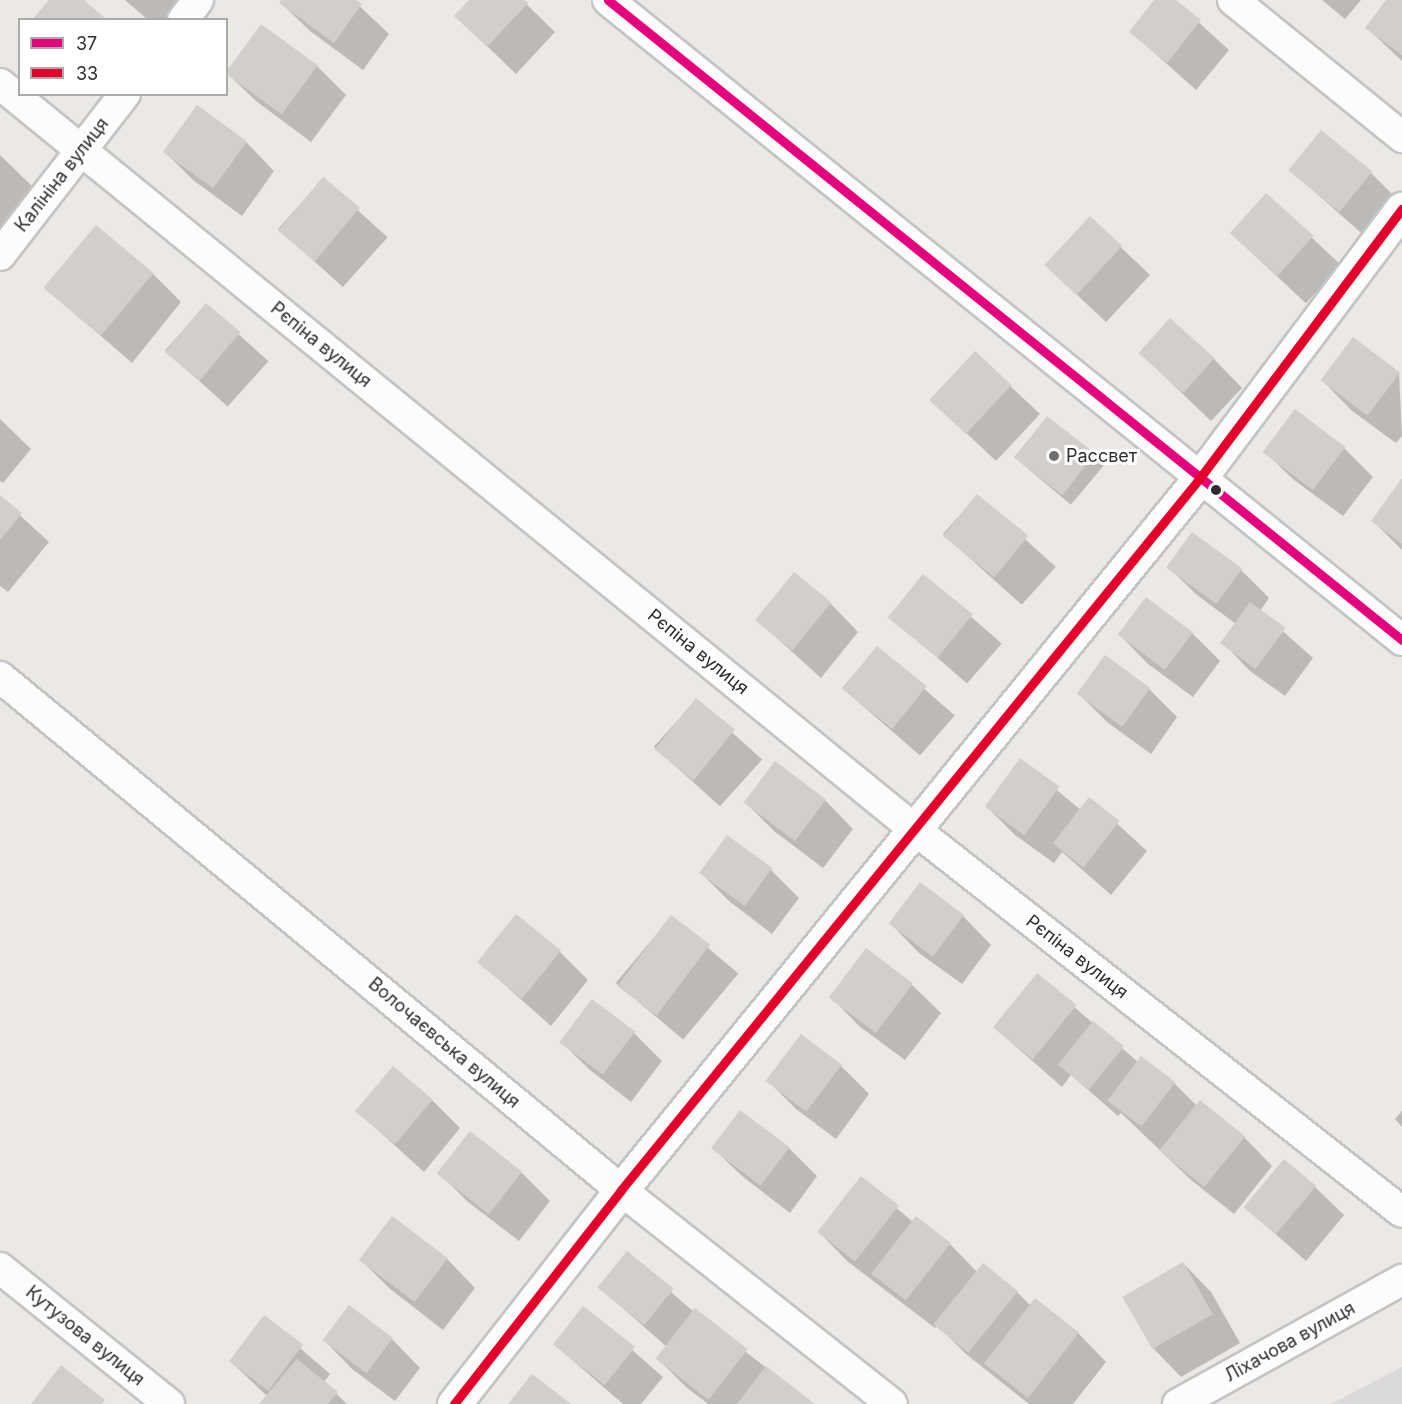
<!DOCTYPE html>
<html>
<head>
<meta charset="utf-8">
<style>
  body { margin:0 }
  #map { position:relative; width:1402px; height:1404px; overflow:hidden; background:#ece8e4; font-family:Inter,sans-serif }
  div>[style] { position:absolute }
  [style*='--x'] { left:calc(var(--x)*1px); top:calc(var(--y)*1px); width:calc(var(--w)*1px); rotate:calc(var(--a)*1deg) }
  .industrial>* { inset:0; background:#dcd9db }
  .shadow>* { inset:0; background:#0003; transform-origin:0 0 }
  .building>* { inset:0; background:#d1cecb; transform-origin:0 0 }
  .roads { filter:drop-shadow(2px 0 #c5c4c5) drop-shadow(-2px 0 #c5c4c5) drop-shadow(0 2px #c5c4c5) drop-shadow(0 -2px #c5c4c5) }
  .street>* { height:30px; margin:-15px; padding:0 15px; transform-origin:15px; border-radius:15px; background:#fcfcfb }
  .secondary>* { height:33px; margin:-16.5px; padding:0 16.5px; transform-origin:16.5px; border-radius:16.5px; background:#fcfcfb }
  .bus-1>* { height:9px; margin:-4.5px; padding:0 4.5px; transform-origin:4.5px; border-radius:4.5px; background:#e5007d }
  .bus-2>* { height:9px; margin:-4.5px; padding:0 4.5px; transform-origin:4.5px; border-radius:4.5px; background:#e4002b }
  .dots>* { width:16px; height:16px; translate:-50% -50%; box-sizing:border-box; border:3px solid #fff; border-radius:50% }
  span { translate:-50% -50%; white-space:nowrap; text-align:center; line-height:1.15; -webkit-text-stroke:6px #fff; paint-order:stroke }
  .street-label { font-size:18px; color:#2e2e2e }
  .poi-label { font-size:18px; color:#2e2e2e }
  .left { translate:0 -50%; text-align:left }
  .legend { position:absolute; left:18px; top:18px; width:210px; height:78px; box-sizing:border-box; background:#fff; border:2px solid #ababab; margin:0; padding:8px 10px; list-style:none; font-size:18px; color:#2e2e2e }
  .legend li { display:flex; align-items:center; gap:12px; height:30px }
  .legend b { width:30px; border:2px solid #ababab }
</style>
</head>
<body>
<div id="map">
  <div class="industrial">
    <div style="clip-path:polygon(1402px 1367px,1402px 1404px,1331px 1404px)"></div>
  </div>
  <div class="shadow">
    <div style="clip-path:polygon(125px 0,189px 0,172px 20px,148px 20px)"></div>
    <div style="clip-path:polygon(283px 0,353px 0,389px 34px,363px 70px,310px 31px,281px 3px)"></div>
    <div style="clip-path:polygon(471px 0,522px 0,555px 32px,516px 74px,456px 16px)"></div>
    <div style="clip-path:polygon(1156px 0,1174px 0,1229px 50px,1196px 90px,1131px 32px)"></div>
    <div style="clip-path:polygon(1322px 0,1361px 0,1345px 19px)"></div>
    <div style="clip-path:polygon(1387px 0,1402px 0,1402px 61px,1367px 28px)"></div>
    <div style="clip-path:polygon(261px 26px,317px 66px,346px 95px,311px 142px,256px 101px,227px 73px)"></div>
    <div style="clip-path:polygon(246px 142px,274px 171px,242px 216px,193px 180px,165px 152px)"></div>
    <div style="clip-path:polygon(0 155px,34px 188px,0 230px)"></div>
    <div style="clip-path:polygon(1290px 170px,1371px 173px,1399px 201px,1368px 239px)"></div>
    <div style="left:323px;top:179px;width:87px;height:67px;rotate:42deg"></div>
    <div style="left:1266px;top:195px;width:103px;height:52px;rotate:43deg"></div>
    <div style="clip-path:polygon(1090px 218px,1150px 275px,1106px 322px,1075px 293px)"></div>
    <div style="clip-path:polygon(153px 274px,181px 302px,132px 363px,47px 289px)"></div>
    <div style="left:206px;top:305px;width:84px;height:61px;rotate:42deg"></div>
    <div style="clip-path:polygon(975px 353px,1040px 414px,996px 461px,961px 428px)"></div>
    <div style="clip-path:polygon(1140px 353px,1214px 359px,1242px 388px,1211px 421px)"></div>
    <div style="clip-path:polygon(1399px 373px,1402px 436px,1396px 443px,1351px 410px,1323px 381px)"></div>
    <div style="clip-path:polygon(1295px 412px,1344px 448px,1373px 477px,1343px 516px,1294px 480px,1265px 452px)"></div>
    <div style="left:1047px;top:418px;width:74px;height:51px;rotate:40deg"></div>
    <div style="clip-path:polygon(0 419px,31px 449px,3px 483px,0 481px)"></div>
    <div style="clip-path:polygon(1402px 481px,1402px 550px,1373px 521px)"></div>
    <div style="left:977px;top:496px;width:106px;height:51px;rotate:42deg"></div>
    <div style="clip-path:polygon(0 497px,49px 542px,8px 592px,0 586px)"></div>
    <div style="clip-path:polygon(1168px 567px,1241px 570px,1269px 598px,1260px 611px,1313px 658px,1285px 696px,1250px 671px,1222px 642px,1236px 624px,1197px 595px)"></div>
    <div style="left:924px;top:576px;width:103px;height:53px;rotate:41deg"></div>
    <div style="clip-path:polygon(830px 603px,858px 632px,821px 678px,757px 620px)"></div>
    <div style="clip-path:polygon(1192px 633px,1220px 661px,1193px 697px,1148px 664px,1120px 635px)"></div>
    <div style="left:877px;top:648px;width:103px;height:53px;rotate:41deg"></div>
    <div style="clip-path:polygon(1149px 689px,1177px 717px,1151px 754px,1107px 722px,1079px 694px)"></div>
    <div style="left:696px;top:700px;width:89px;height:63px;rotate:42deg"></div>
    <div style="clip-path:polygon(1020px 760px,1081px 810px,1090px 799px,1147px 851px,1111px 895px,1062px 852px,1054px 863px,1015px 835px,986px 806px)"></div>
    <div style="clip-path:polygon(825px 800px,853px 829px,823px 868px,774px 831px,745px 802px)"></div>
    <div style="clip-path:polygon(728px 837px,771px 870px,799px 898px,772px 934px,729px 901px,701px 873px)"></div>
    <div style="clip-path:polygon(963px 916px,991px 945px,962px 984px,919px 953px,891px 924px)"></div>
    <div style="left:671px;top:917px;width:88px;height:86px;rotate:40deg"></div>
    <div style="clip-path:polygon(866px 950px,912px 985px,941px 1013px,905px 1060px,859px 1026px,831px 997px)"></div>
    <div style="clip-path:polygon(560px 952px,588px 980px,551px 1026px,479px 962px)"></div>
    <div style="clip-path:polygon(1037px 975px,1138px 1062px,1174px 1083px,1197px 1106px,1200px 1102px,1244px 1137px,1272px 1166px,1234px 1214px,1190px 1179px,1121px 1113px,1118px 1116px,1071px 1075px,1062px 1087px,995px 1028px)"></div>
    <div style="clip-path:polygon(592px 1001px,634px 1033px,662px 1061px,631px 1102px,590px 1070px,561px 1042px)"></div>
    <div style="clip-path:polygon(841px 1066px,869px 1094px,836px 1139px,796px 1109px,768px 1081px)"></div>
    <div style="clip-path:polygon(432px 1100px,460px 1128px,424px 1172px,358px 1112px)"></div>
    <div style="clip-path:polygon(1402px 1111px,1402px 1127px,1395px 1119px)"></div>
    <div style="clip-path:polygon(470px 1133px,521px 1172px,550px 1201px,519px 1241px,468px 1202px,439px 1173px)"></div>
    <div style="clip-path:polygon(713px 1148px,789px 1148px,817px 1176px,790px 1213px,742px 1176px)"></div>
    <div style="clip-path:polygon(861px 1178px,913px 1222px,950px 1244px,978px 1273px,1017px 1292px,1031px 1306px,1078px 1333px,1106px 1362px,1073px 1404px,1029px 1404px,966px 1354px,937px 1325px,935px 1328px,847px 1261px,819px 1232px)"></div>
    <div style="clip-path:polygon(1315px 1187px,1344px 1215px,1306px 1261px,1246px 1208px)"></div>
    <div style="clip-path:polygon(393px 1218px,447px 1259px,475px 1288px,443px 1330px,389px 1288px,361px 1260px)"></div>
    <div style="clip-path:polygon(627px 1254px,694px 1312px,813px 1404px,708px 1404px,686px 1387px,658px 1359px,667px 1347px,600px 1288px)"></div>
    <div style="clip-path:polygon(1183px 1263px,1211px 1292px,1240px 1343px,1181px 1377px,1153px 1348px,1124px 1297px)"></div>
    <div style="clip-path:polygon(584px 1308px,663px 1377px,641px 1404px,623px 1404px,555px 1345px)"></div>
    <div style="clip-path:polygon(264px 1317px,330px 1374px,324px 1382px,347px 1404px,261px 1404px,267px 1396px,230px 1361px)"></div>
    <div style="clip-path:polygon(392px 1339px,420px 1368px,395px 1401px,352px 1369px,324px 1340px)"></div>
  </div>
  <div class="building">
    <div style="clip-path:polygon(49px 0,84px 0,107px 20px,32px 20px)"></div>
    <div style="clip-path:polygon(281px 0,356px 0,362px 4px,334px 43px,279px 3px)"></div>
    <div style="clip-path:polygon(469px 0,524px 0,528px 3px,487px 47px,454px 16px)"></div>
    <div style="clip-path:polygon(1154px 0,1176px 0,1201px 20px,1167px 63px,1129px 32px)"></div>
    <div style="clip-path:polygon(1386px 0,1402px 0,1402px 55px,1365px 28px)"></div>
    <div style="left:261px;top:24px;width:70px;height:61px;rotate:36deg"></div>
    <div style="left:197px;top:105px;width:62px;height:58px;rotate:36deg"></div>
    <div style="left:1321px;top:130px;width:66px;height:52px;rotate:39deg"></div>
    <div style="left:323px;top:177px;width:48px;height:70px;rotate:40deg"></div>
    <div style="left:1266px;top:193px;width:64px;height:54px;rotate:42deg"></div>
    <div style="left:1090px;top:216px;width:44px;height:67px;rotate:43deg"></div>
    <div style="left:96px;top:225px;width:75px;height:82px;rotate:40deg"></div>
    <div style="left:206px;top:303px;width:45px;height:64px;rotate:40deg"></div>
    <div style="left:1170px;top:318px;width:60px;height:47px;rotate:42deg"></div>
    <div style="left:1353px;top:337px;width:59px;height:54px;rotate:37deg"></div>
    <div style="left:975px;top:351px;width:50px;height:67px;rotate:43deg"></div>
    <div style="left:1295px;top:409px;width:63px;height:54px;rotate:37deg"></div>
    <div style="left:1047px;top:416px;width:61px;height:53px;rotate:38deg"></div>
    <div style="clip-path:polygon(1402px 478px,1402px 544px,1371px 521px)"></div>
    <div style="left:977px;top:494px;width:66px;height:54px;rotate:39deg"></div>
    <div style="clip-path:polygon(0 495px,22px 513px,0 540px)"></div>
    <div style="left:1192px;top:532px;width:62px;height:44px;rotate:36deg"></div>
    <div style="left:794px;top:572px;width:48px;height:62px;rotate:39deg"></div>
    <div style="left:923px;top:574px;width:64px;height:56px;rotate:39deg"></div>
    <div style="left:1146px;top:597px;width:59px;height:47px;rotate:37deg"></div>
    <div style="left:1250px;top:602px;width:44px;height:51px;rotate:36deg"></div>
    <div style="left:877px;top:646px;width:64px;height:55px;rotate:39deg"></div>
    <div style="left:1105px;top:655px;width:56px;height:48px;rotate:36deg"></div>
    <div style="left:696px;top:698px;width:50px;height:66px;rotate:39deg"></div>
    <div style="left:1020px;top:758px;width:49px;height:60px;rotate:36deg"></div>
    <div style="left:775px;top:761px;width:64px;height:52px;rotate:37deg"></div>
    <div style="left:1089px;top:797px;width:39px;height:59px;rotate:38deg"></div>
    <div style="left:727px;top:835px;width:56px;height:47px;rotate:36deg"></div>
    <div style="left:920px;top:882px;width:55px;height:52px;rotate:37deg"></div>
    <div style="left:516px;top:914px;width:58px;height:62px;rotate:39deg"></div>
    <div style="left:671px;top:915px;width:49px;height:89px;rotate:37deg"></div>
    <div style="left:866px;top:948px;width:59px;height:62px;rotate:37deg"></div>
    <div style="left:1037px;top:973px;width:51px;height:70px;rotate:39deg"></div>
    <div style="left:592px;top:999px;width:54px;height:54px;rotate:37deg"></div>
    <div style="left:1093px;top:1021px;width:40px;height:56px;rotate:39deg"></div>
    <div style="left:801px;top:1034px;width:51px;height:59px;rotate:37deg"></div>
    <div style="left:1141px;top:1056px;width:43px;height:56px;rotate:37deg"></div>
    <div style="left:393px;top:1066px;width:52px;height:59px;rotate:40deg"></div>
    <div style="left:1200px;top:1100px;width:58px;height:65px;rotate:39deg"></div>
    <div style="left:740px;top:1110px;width:62px;height:48px;rotate:37deg"></div>
    <div style="left:470px;top:1131px;width:66px;height:54px;rotate:38deg"></div>
    <div style="left:1284px;top:1159px;width:42px;height:63px;rotate:40deg"></div>
    <div style="left:861px;top:1176px;width:48px;height:71px;rotate:38deg"></div>
    <div style="left:392px;top:1216px;width:70px;height:55px;rotate:37deg"></div>
    <div style="left:916px;top:1216px;width:44px;height:73px;rotate:38deg"></div>
    <div style="left:627px;top:1251px;width:60px;height:47px;rotate:39deg"></div>
    <div style="left:1183px;top:1262px;width:60px;height:70px;rotate:60deg"></div>
    <div style="left:983px;top:1263px;width:45px;height:79px;rotate:39deg"></div>
    <div style="left:1035px;top:1298px;width:56px;height:83px;rotate:38deg"></div>
    <div style="left:349px;top:1305px;width:55px;height:44px;rotate:37deg"></div>
    <div style="left:583px;top:1306px;width:66px;height:49px;rotate:38deg"></div>
    <div style="left:695px;top:1308px;width:67px;height:64px;rotate:38deg"></div>
    <div style="left:264px;top:1315px;width:49px;height:58px;rotate:37deg"></div>
    <div style="clip-path:polygon(297px 1359px,338px 1392px,328px 1404px,259px 1404px)"></div>
    <div style="clip-path:polygon(61px 1365px,105px 1400px,102px 1404px,31px 1404px)"></div>
    <div style="clip-path:polygon(766px 1366px,815px 1404px,737px 1404px)"></div>
    <div style="clip-path:polygon(532px 1374px,571px 1404px,508px 1404px)"></div>
  </div>
  <div class="roads">
    <div class="street">
      <div style="--x:608;--y:0;--w:1020;--a:38.87"></div>
      <div style="--x:1233;--y:0;--w:218;--a:39"></div>
      <div style="--x:183;--y:20;--w:25;--a:-53"></div>
      <div style="--x:0;--y:84;--w:1179;--a:39.18"></div>
      <div style="--x:914;--y:829;--w:620;--a:38.13"></div>
      <div style="--x:0;--y:255;--w:204;--a:-52.2"></div>
      <div style="--x:0;--y:677;--w:805;--a:39.56"></div>
      <div style="--x:621;--y:1190;--w:345;--a:38.3"></div>
      <div style="--x:0;--y:1268;--w:217;--a:38.8"></div>
      <div style="--x:1178;--y:1404;--w:256;--a:-29"></div>
    </div>
    <div class="secondary">
      <div style="--x:454;--y:1404;--w:271;--a:-52"></div>
      <div style="--x:621;--y:1190;--w:916;--a:-50.89"></div>
      <div style="--x:1199;--y:479;--w:338;--a:-53.1"></div>
    </div>
  </div>
  <div class="bus-1">
    <div style="--x:608;--y:0;--w:1020;--a:38.87"></div>
  </div>
  <div class="bus-2">
    <div style="--x:454;--y:1404;--w:271;--a:-52"></div>
    <div style="--x:621;--y:1190;--w:916;--a:-50.89"></div>
    <div style="--x:1199;--y:479;--w:338;--a:-53.1"></div>
  </div>
  <div class="dots">
    <div style="left:1054px;top:456px;background:#706f6e"></div>
    <div style="left:1216px;top:490px;background:#2e2e2e"></div>
  </div>
  <div class="street-label">
    <span style="left:62px;top:175px;rotate:-52deg">Калініна вулиця</span>
    <span style="left:321px;top:345px;rotate:39deg">Рєпіна вулиця</span>
    <span style="left:698px;top:652px;rotate:39deg">Рєпіна вулиця</span>
    <span style="left:1077px;top:957px;rotate:38deg">Рєпіна вулиця</span>
    <span style="left:444px;top:1043px;rotate:40deg">Волочаєвська вулиця</span>
    <span style="left:85px;top:1336px;rotate:39deg">Кутузова вулиця</span>
    <span style="left:1290px;top:1342px;rotate:-29deg">Ліхачова вулиця</span>
  </div>
  <div class="poi-label">
    <span class="left" style="left:1066px;top:456px">Рассвет</span>
  </div>
  <ul class="legend">
  <li><b style="height:8px;background:#e5007d"></b>37</li>
  <li><b style="height:8px;background:#e4002b"></b>33</li>
  </ul>
</div>
</body>
</html>
